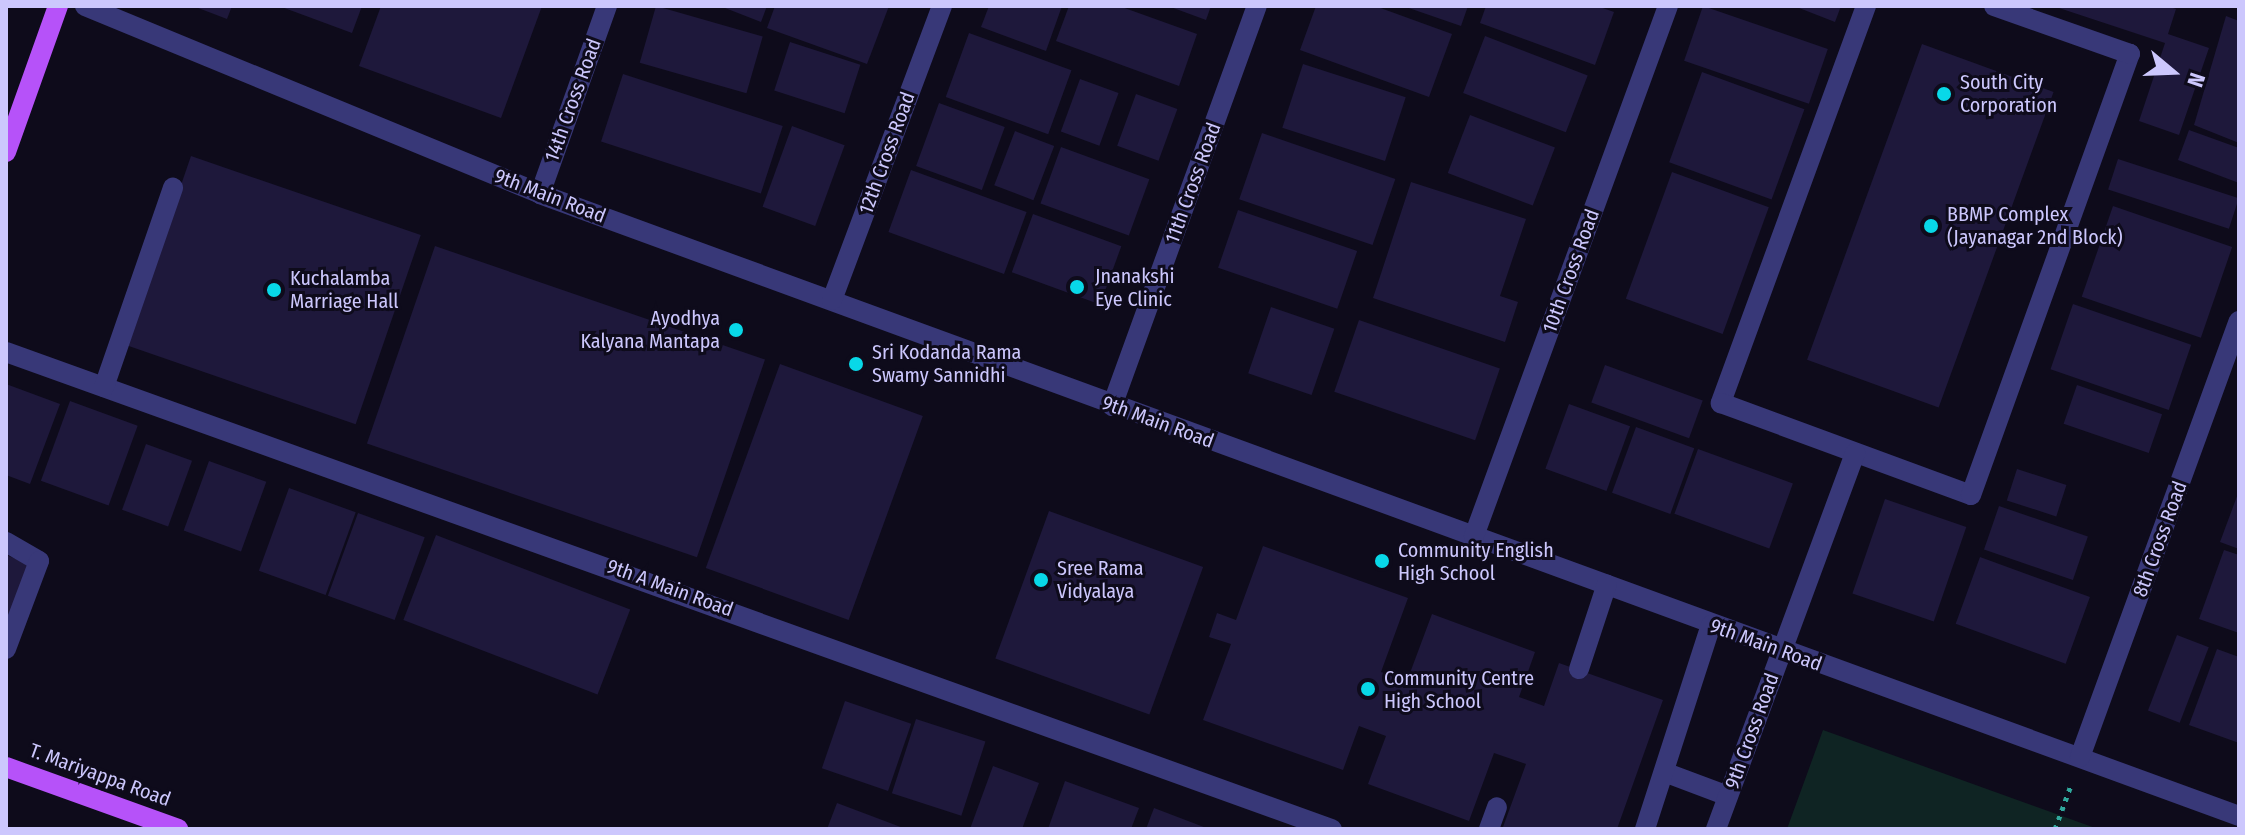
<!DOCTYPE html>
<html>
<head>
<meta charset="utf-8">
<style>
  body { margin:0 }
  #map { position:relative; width:2245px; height:835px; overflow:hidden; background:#0e0b1b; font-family:"Fira Sans Condensed",sans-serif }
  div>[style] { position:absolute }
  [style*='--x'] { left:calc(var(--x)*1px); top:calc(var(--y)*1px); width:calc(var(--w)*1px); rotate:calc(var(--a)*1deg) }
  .green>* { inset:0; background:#0f2423 }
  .building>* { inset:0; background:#1e183b; transform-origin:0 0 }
  .path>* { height:5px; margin-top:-2.5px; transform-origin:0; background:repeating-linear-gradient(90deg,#30a89d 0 4px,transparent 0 10px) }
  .minor>* { height:20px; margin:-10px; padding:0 10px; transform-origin:10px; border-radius:10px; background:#383878 }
  .major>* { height:20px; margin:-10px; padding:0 10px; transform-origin:10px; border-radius:10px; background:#b652f9 }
  .dots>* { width:22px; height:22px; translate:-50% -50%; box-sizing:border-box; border:4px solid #0e0b1b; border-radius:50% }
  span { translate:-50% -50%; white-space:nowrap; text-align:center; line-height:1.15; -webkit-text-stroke:6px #0e0b1b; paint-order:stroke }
  .poi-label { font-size:20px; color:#ccc7fd }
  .left { translate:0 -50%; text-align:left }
  .right { translate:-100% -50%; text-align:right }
  .street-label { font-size:20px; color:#ccc7fd }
  .frame { position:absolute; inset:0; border:8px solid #ccc7fd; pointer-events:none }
  .north { position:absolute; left:2133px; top:32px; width:80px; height:80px; -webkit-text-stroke:6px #0e0b1b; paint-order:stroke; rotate:109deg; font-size:22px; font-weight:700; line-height:32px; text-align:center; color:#ccc7fd }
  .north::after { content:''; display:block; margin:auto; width:28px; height:36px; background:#ccc7fd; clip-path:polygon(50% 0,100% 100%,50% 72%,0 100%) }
</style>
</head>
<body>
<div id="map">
  <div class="green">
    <div style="clip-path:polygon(1823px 730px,2098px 829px,1787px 829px)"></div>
  </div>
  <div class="building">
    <div style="clip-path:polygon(193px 6px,232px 6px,227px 19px)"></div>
    <div style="clip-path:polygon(279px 6px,362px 6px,352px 33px)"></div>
    <div style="clip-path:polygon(381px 6px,542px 6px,501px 118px,359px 66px)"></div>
    <div style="left:656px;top:6px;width:111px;height:59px;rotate:16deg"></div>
    <div style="clip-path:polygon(720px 6px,767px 6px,761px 22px)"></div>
    <div style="clip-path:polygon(775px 6px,889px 6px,867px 64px,767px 28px)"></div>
    <div style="clip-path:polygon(989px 6px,1062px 6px,1046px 51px,981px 27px)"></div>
    <div style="clip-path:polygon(1069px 6px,1119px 6px,1197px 34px,1179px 86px,1056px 41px)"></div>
    <div style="clip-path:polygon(1168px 6px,1211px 6px,1206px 20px)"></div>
    <div style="clip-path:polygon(1316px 6px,1375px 6px,1452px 34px,1429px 97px,1300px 50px)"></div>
    <div style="clip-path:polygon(1403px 6px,1468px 6px,1461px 26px)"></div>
    <div style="clip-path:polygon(1486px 6px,1597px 6px,1614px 12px,1595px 65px,1480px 23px)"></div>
    <div style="left:1703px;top:6px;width:132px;height:58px;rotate:19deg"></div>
    <div style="clip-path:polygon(1794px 6px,1841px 6px,1835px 22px)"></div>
    <div style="clip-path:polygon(2167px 6px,2176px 9px,2168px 34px,2209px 48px,2179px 135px,2139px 121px,2165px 43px,2056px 7px)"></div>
    <div style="clip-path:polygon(2226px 16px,2239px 21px,2239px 143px,2194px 125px)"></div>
    <div style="left:969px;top:33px;width:109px;height:68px;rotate:20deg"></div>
    <div style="left:1485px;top:36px;width:110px;height:61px;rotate:21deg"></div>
    <div style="left:790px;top:42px;width:74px;height:51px;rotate:18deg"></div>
    <div style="left:1922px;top:44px;width:140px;height:336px;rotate:20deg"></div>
    <div style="left:1303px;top:64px;width:108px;height:67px;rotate:18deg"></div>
    <div style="left:1702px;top:72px;width:109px;height:96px;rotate:20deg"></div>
    <div style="left:623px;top:74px;width:168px;height:71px;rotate:18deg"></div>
    <div style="left:1080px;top:79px;width:41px;height:56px;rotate:20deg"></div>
    <div style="left:1136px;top:94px;width:44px;height:55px;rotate:20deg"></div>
    <div style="left:939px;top:103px;width:70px;height:67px;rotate:20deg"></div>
    <div style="left:1470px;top:115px;width:91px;height:62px;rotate:21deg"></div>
    <div style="left:792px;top:126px;width:56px;height:86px;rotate:20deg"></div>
    <div style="clip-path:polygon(2189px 130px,2239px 148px,2239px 183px,2178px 160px)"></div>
    <div style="left:1015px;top:131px;width:42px;height:58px;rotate:21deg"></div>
    <div style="left:1262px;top:133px;width:141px;height:70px;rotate:19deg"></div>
    <div style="left:1061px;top:147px;width:94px;height:60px;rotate:20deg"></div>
    <div style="left:191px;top:156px;width:243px;height:200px;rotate:19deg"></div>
    <div style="left:2118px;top:159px;width:127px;height:32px;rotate:18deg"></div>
    <div style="left:911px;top:170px;width:123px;height:66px;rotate:20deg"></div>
    <div style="left:1672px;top:172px;width:103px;height:135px;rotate:20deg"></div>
    <div style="clip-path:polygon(1411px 182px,1526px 219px,1500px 296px,1518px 302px,1505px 342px,1373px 298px)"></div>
    <div style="left:2113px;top:206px;width:126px;height:96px;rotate:19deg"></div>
    <div style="left:1238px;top:210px;width:126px;height:61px;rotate:19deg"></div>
    <div style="left:1033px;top:214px;width:94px;height:62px;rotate:20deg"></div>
    <div style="left:435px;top:246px;width:349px;height:209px;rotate:19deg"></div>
    <div style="left:2073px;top:304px;width:125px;height:69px;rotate:19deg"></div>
    <div style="left:1271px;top:307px;width:67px;height:70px;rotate:19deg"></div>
    <div style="left:1359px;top:320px;width:149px;height:76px;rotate:19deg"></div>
    <div style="left:780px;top:364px;width:152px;height:217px;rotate:20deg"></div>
    <div style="left:1605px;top:365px;width:104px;height:40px;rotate:20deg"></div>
    <div style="clip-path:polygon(6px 384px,60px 404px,30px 484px,6px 475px)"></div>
    <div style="left:2077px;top:385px;width:90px;height:41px;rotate:19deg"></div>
    <div style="left:70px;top:401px;width:72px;height:85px;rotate:20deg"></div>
    <div style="left:1569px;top:404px;width:65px;height:69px;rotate:20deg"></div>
    <div style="left:1636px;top:427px;width:62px;height:70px;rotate:20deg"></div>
    <div style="left:146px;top:444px;width:49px;height:70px;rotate:20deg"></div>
    <div style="left:1698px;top:449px;width:101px;height:69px;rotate:20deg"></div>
    <div style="left:209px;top:461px;width:61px;height:74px;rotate:20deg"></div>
    <div style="left:2017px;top:469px;width:52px;height:33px;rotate:18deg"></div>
    <div style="left:289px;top:488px;width:71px;height:88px;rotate:20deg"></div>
    <div style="clip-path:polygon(2239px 491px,2239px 549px,2220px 542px)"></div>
    <div style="left:1885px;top:499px;width:86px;height:100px;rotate:19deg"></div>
    <div style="left:1999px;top:506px;width:94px;height:46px;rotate:19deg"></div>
    <div style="left:1049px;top:511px;width:164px;height:157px;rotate:20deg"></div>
    <div style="left:358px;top:513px;width:71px;height:88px;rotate:20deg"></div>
    <div style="left:436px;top:535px;width:208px;height:91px;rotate:21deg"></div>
    <div style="clip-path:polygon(1263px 546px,1408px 598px,1381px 672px,1407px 681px,1432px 614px,1535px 652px,1519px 697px,1544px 706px,1559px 663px,1663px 700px,1617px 829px,1503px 827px,1526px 764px,1494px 753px,1469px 821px,1368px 784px,1386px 736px,1359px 726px,1343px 770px,1203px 720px,1231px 644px,1209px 637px,1217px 613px,1236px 620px)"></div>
    <div style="clip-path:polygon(2224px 550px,2239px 555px,2239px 633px,2199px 619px)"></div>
    <div style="clip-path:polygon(6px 555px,32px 565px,6px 630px)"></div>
    <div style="left:1980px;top:557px;width:117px;height:71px;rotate:20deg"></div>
    <div style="left:2177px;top:635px;width:34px;height:81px;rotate:21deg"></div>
    <div style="clip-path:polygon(2217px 649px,2239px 657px,2239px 743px,2189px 725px)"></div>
    <div style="left:845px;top:701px;width:70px;height:71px;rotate:19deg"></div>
    <div style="left:916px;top:719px;width:73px;height:78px;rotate:18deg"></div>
    <div style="clip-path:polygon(993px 766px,1039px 783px,1022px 829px,970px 829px)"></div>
    <div style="clip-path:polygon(1065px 781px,1139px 808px,1131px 829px,1048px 829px)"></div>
    <div style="clip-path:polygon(837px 803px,906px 829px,827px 829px)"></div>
    <div style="clip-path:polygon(1154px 808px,1209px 829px,1146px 829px)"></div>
  </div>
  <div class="path">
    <div style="--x:2055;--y:829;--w:47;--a:-70"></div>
  </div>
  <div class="minor">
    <div style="--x:85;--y:6;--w:492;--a:22.4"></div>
    <div style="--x:540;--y:194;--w:1809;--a:20.11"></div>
    <div style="--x:1866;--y:6;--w:423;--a:110.1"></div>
    <div style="--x:1721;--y:403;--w:266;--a:20.2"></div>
    <div style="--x:1971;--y:495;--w:469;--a:-70.2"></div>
    <div style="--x:2130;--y:54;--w:144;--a:-160.6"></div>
    <div style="--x:540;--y:194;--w:200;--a:-70.4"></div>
    <div style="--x:832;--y:300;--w:314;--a:-69.5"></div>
    <div style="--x:6;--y:352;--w:1409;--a:19.79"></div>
    <div style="--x:104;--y:387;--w:211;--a:-70.9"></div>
    <div style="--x:1112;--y:406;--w:425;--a:-70.1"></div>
    <div style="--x:1474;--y:536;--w:564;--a:-69.9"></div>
    <div style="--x:6;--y:542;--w:38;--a:30"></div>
    <div style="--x:39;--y:561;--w:94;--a:110.6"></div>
    <div style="--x:1579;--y:669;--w:89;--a:-71.8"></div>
    <div style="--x:2080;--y:757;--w:464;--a:-70"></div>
    <div style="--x:1664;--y:772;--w:68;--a:20.6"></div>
    <div style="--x:1489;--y:829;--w:23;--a:-70"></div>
    <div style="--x:1645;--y:829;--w:214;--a:-72.1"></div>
    <div style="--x:1716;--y:829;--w:401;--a:-69.7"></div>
  </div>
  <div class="major">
    <div style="--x:6;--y:152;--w:155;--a:-70.4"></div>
    <div style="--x:6;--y:767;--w:183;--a:19.8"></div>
  </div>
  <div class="dots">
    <div style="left:1944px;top:94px;background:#08d8e8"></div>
    <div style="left:1931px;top:226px;background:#08d8e8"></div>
    <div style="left:1077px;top:287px;background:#08d8e8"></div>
    <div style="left:274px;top:290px;background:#08d8e8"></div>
    <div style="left:736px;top:330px;background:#08d8e8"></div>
    <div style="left:856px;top:364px;background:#08d8e8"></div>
    <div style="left:1382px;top:561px;background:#08d8e8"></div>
    <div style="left:1041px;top:580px;background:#08d8e8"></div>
    <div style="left:1368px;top:689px;background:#08d8e8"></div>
  </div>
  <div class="poi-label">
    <span class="left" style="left:1960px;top:94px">South City<br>Corporation</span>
    <span class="left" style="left:1947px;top:226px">BBMP Complex<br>(Jayanagar 2nd Block)</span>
    <span class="left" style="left:1095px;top:288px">Jnanakshi<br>Eye Clinic</span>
    <span class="left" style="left:290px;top:290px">Kuchalamba<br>Marriage Hall</span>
    <span class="right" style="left:720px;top:330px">Ayodhya<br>Kalyana Mantapa</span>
    <span class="left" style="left:872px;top:364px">Sri Kodanda Rama<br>Swamy Sannidhi</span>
    <span class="left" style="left:1398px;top:562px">Community English<br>High School</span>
    <span class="left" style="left:1057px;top:580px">Sree Rama<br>Vidyalaya</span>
    <span class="left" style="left:1384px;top:690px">Community Centre<br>High School</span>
  </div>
  <div class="street-label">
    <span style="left:573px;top:100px;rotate:-70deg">14th Cross Road</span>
    <span style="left:887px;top:153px;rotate:-70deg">12th Cross Road</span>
    <span style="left:1193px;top:183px;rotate:-70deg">11th Cross Road</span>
    <span style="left:550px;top:196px;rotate:21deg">9th Main Road</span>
    <span style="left:1571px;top:271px;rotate:-70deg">10th Cross Road</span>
    <span style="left:1158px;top:422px;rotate:20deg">9th Main Road</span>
    <span style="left:2160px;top:539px;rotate:-70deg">8th Cross Road</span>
    <span style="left:670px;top:588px;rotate:20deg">9th A Main Road</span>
    <span style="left:1766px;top:645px;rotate:20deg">9th Main Road</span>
    <span style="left:1752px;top:731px;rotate:-70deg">9th Cross Road</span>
    <span style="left:100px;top:775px;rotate:20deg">T. Mariyappa Road</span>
  </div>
  <div class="frame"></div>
  <div class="north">N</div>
</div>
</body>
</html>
